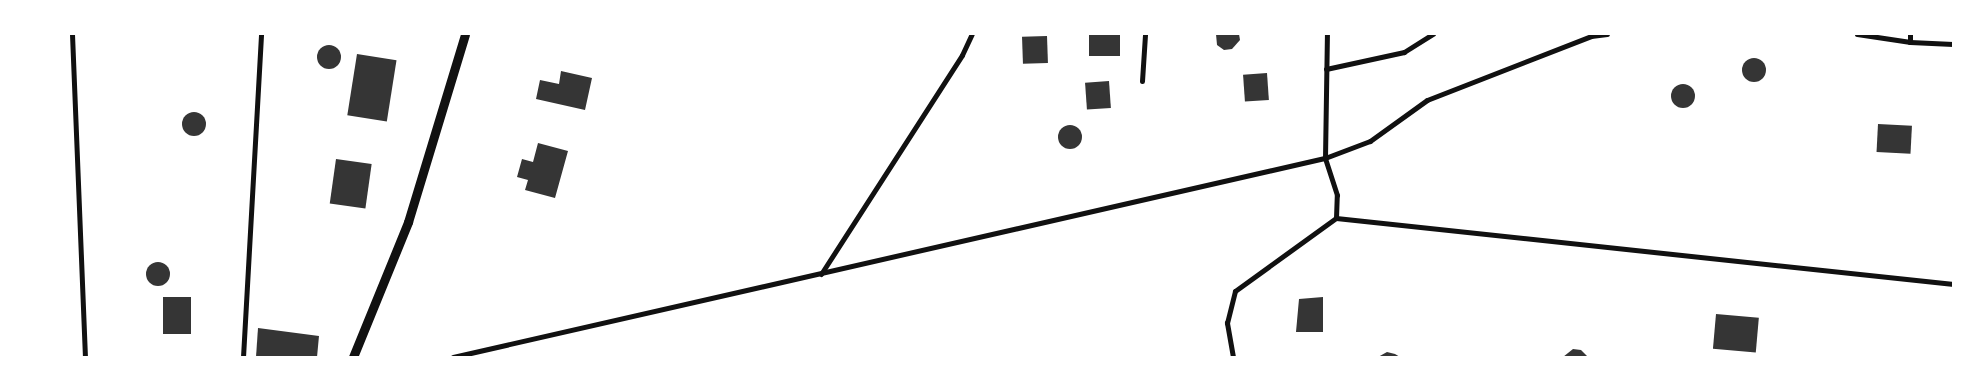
<!DOCTYPE html>
<html>
<head>
<meta charset="utf-8">
<style>
  body { margin:0 }
  #map { position:relative; width:1987px; height:391px; overflow:hidden; background:#fff; font-family:Georgia,serif }
  div>[style] { position:absolute }
  [style*='--x'] { left:calc(var(--x)*1px); top:calc(var(--y)*1px); width:calc(var(--w)*1px); rotate:calc(var(--a)*1deg) }
  .building>* { inset:0; background:#353535; transform-origin:0 0 }
  .round { border-radius:50% }
  .minor>* { height:5px; margin:-2.5px; padding:0 2.5px; transform-origin:2.5px; border-radius:2.5px; background:#111 }
  .tertiary>* { height:9px; margin:-4.5px; padding:0 4.5px; transform-origin:4.5px; border-radius:4.5px; background:#111 }
  span { translate:-50% -50%; white-space:nowrap; text-align:center; line-height:1.15; -webkit-text-stroke:4px #fff; paint-order:stroke }
  .frame { position:absolute; inset:0; border:35px solid #fff; pointer-events:none }
</style>
</head>
<body>
<div id="map">
  <div class="building">
    <div style="left:1089px;top:34px;width:31px;height:22px"></div>
    <div style="clip-path:polygon(1216px 34px,1239px 34px,1240px 40px,1232px 49px,1224px 50px,1217px 45px)"></div>
    <div style="left:1047px;top:36px;width:27px;height:25px;rotate:88deg"></div>
    <div class="round" style="left:317px;top:45px;width:24px;height:24px"></div>
    <div style="left:357px;top:54px;width:40px;height:62px;rotate:9deg"></div>
    <div class="round" style="left:1742px;top:58px;width:24px;height:24px"></div>
    <div style="clip-path:polygon(561px 71px,592px 78px,585px 110px,536px 99px,540px 80px,559px 84px)"></div>
    <div style="left:1267px;top:73px;width:27px;height:24px;rotate:86deg"></div>
    <div style="left:1109px;top:81px;width:27px;height:24px;rotate:86deg"></div>
    <div class="round" style="left:1671px;top:84px;width:24px;height:24px"></div>
    <div class="round" style="left:182px;top:112px;width:24px;height:24px"></div>
    <div style="left:1878px;top:124px;width:34px;height:28px;rotate:3deg"></div>
    <div class="round" style="left:1058px;top:125px;width:24px;height:24px"></div>
    <div style="clip-path:polygon(538px 143px,568px 151px,555px 198px,525px 190px,528px 180px,517px 177px,522px 159px,533px 162px)"></div>
    <div style="left:336px;top:159px;width:36px;height:45px;rotate:8deg"></div>
    <div class="round" style="left:146px;top:262px;width:24px;height:24px"></div>
    <div style="left:163px;top:297px;width:28px;height:37px"></div>
    <div style="clip-path:polygon(1323px 297px,1323px 332px,1296px 332px,1299px 299px)"></div>
    <div style="left:1716px;top:314px;width:43px;height:35px;rotate:5deg"></div>
    <div style="clip-path:polygon(258px 328px,319px 336px,317px 357px,256px 357px)"></div>
    <div style="clip-path:polygon(1573px 349px,1581px 350px,1588px 357px,1563px 357px)"></div>
    <div style="clip-path:polygon(1387px 352px,1395px 354px,1400px 357px,1378px 357px)"></div>
  </div>
  <div class="minor">
    <div style="--x:72;--y:34;--w:323;--a:87.7"></div>
    <div style="--x:1857;--y:34;--w:54;--a:8.6"></div>
    <div style="--x:1910;--y:42;--w:43;--a:2.7"></div>
    <div style="--x:1910;--y:42;--w:8;--a:-90"></div>
    <div style="--x:1326;--y:69;--w:80;--a:-12.3"></div>
    <div style="--x:1404;--y:52;--w:34;--a:-32"></div>
    <div style="--x:1142;--y:81;--w:47;--a:-86.3"></div>
    <div style="--x:1336;--y:218;--w:621;--a:6.11"></div>
    <div style="--x:821;--y:274;--w:260;--a:-57.2"></div>
    <div style="--x:962;--y:55;--w:23;--a:-65"></div>
    <div style="--x:243;--y:357;--w:324;--a:-86.8"></div>
    <div style="--x:453;--y:357;--w:894;--a:-12.86"></div>
    <div style="--x:1325;--y:158;--w:48;--a:-20.7"></div>
    <div style="--x:1370;--y:141;--w:70;--a:-35.7"></div>
    <div style="--x:1427;--y:100;--w:176;--a:-21.3"></div>
    <div style="--x:1591;--y:36;--w:16;--a:-7"></div>
    <div style="--x:1233;--y:357;--w:35;--a:-100"></div>
    <div style="--x:1227;--y:323;--w:33;--a:-76"></div>
    <div style="--x:1235;--y:291;--w:125;--a:-35.9"></div>
    <div style="--x:1336;--y:218;--w:23;--a:-88"></div>
    <div style="--x:1337;--y:195;--w:39;--a:-108"></div>
    <div style="--x:1325;--y:158;--w:124;--a:-89.1"></div>
  </div>
  <div class="tertiary">
    <div style="--x:353;--y:357;--w:146;--a:-67.8"></div>
    <div style="--x:408;--y:222;--w:196;--a:-73.1"></div>
  </div>
  <div class="frame"></div>
</div>
</body>
</html>
